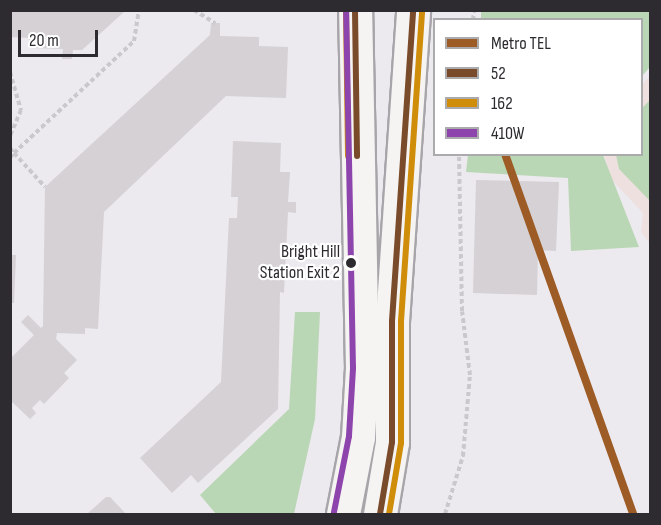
<!DOCTYPE html>
<html>
<head>
<meta charset="utf-8">
<style>
  body { margin:0 }
  #map { position:relative; width:661px; height:525px; overflow:hidden; background:#ece9ef; font-family:"Sofia Sans Condensed",sans-serif }
  div>[style] { position:absolute }
  [style*='--x'] { left:calc(var(--x)*1px); top:calc(var(--y)*1px); width:calc(var(--w)*1px); rotate:calc(var(--a)*1deg) }
  .education>* { inset:0; background:#efe0e0 }
  .green>* { inset:0; background:#bad7b5 }
  .building>* { inset:0; background:#d5d1d4 }
  .path>* { height:4px; margin-top:-2px; transform-origin:0; background:repeating-linear-gradient(90deg,#c9c9cb 0 4.5px,transparent 0 7.5px) }
  .roads { filter:drop-shadow(2px 0 #a7a5aa) drop-shadow(-2px 0 #a7a5aa) drop-shadow(0 2px #a7a5aa) drop-shadow(0 -2px #a7a5aa) }
  .secondary>* { height:33px; margin:-16.5px; padding:0 16.5px; transform-origin:16.5px; border-radius:16.5px; background:#f6f4f2 }
  .bus-1>* { height:6px; margin:-3px; padding:0 3px; transform-origin:3px; border-radius:3px; background:#7a4b2a }
  .bus-2>* { height:6px; margin:-3px; padding:0 3px; transform-origin:3px; border-radius:3px; background:#cf8d09 }
  .bus-3>* { height:6px; margin:-3px; padding:0 3px; transform-origin:3px; border-radius:3px; background:#8e44ad }
  .metro-1>* { height:8px; margin:-4px; padding:0 4px; transform-origin:4px; border-radius:4px; background:#9d5b25 }
  .dots>* { width:16px; height:16px; translate:-50% -50%; box-sizing:border-box; border:3px solid #fff; border-radius:50% }
  span { translate:-50% -50%; white-space:nowrap; text-align:center; line-height:1.15; -webkit-text-stroke:4.5px #fff; paint-order:stroke }
  .bus-label { font-size:18px; color:#2d2b2f }
  .right { translate:-100% -50%; text-align:right }
  .frame { position:absolute; inset:0; border:12px solid #2d2b2f; pointer-events:none }
  .legend { position:absolute; left:433px; top:18px; width:210px; height:138px; box-sizing:border-box; background:#fff; border:2px solid #abaaac; margin:0; padding:8px 10px; list-style:none; font-size:18px; color:#2d2b2f }
  .legend li { display:flex; align-items:center; gap:12px; height:30px }
  .legend b { width:30px; border:2px solid #abaaac }
  .scale { position:absolute; left:18px; top:30px; width:80px; height:27px; box-sizing:border-box; border:3px solid #2d2b2f; border-top:0; padding-left:8px; font-size:18px; line-height:21px; white-space:nowrap; color:#2d2b2f; -webkit-text-stroke:4px #fff; paint-order:stroke }
</style>
</head>
<body>
<div id="map">
  <div class="education">
    <div style="clip-path:polygon(650px 76px,650px 244px,641px 232px,643px 213px,611px 179px,604px 155px,642px 154px,642px 84px)"></div>
  </div>
  <div class="green">
    <div style="clip-path:polygon(481px 11px,650px 11px,650px 67px,642px 76px,642px 20px,481px 19px)"></div>
    <div style="clip-path:polygon(650px 100px,650px 201px,619px 169px,616px 155px,642px 154px,642px 108px)"></div>
    <div style="clip-path:polygon(468px 155px,603px 155px,639px 247px,571px 251px,568px 178px,466px 172px)"></div>
    <div style="clip-path:polygon(295px 312px,320px 312px,315px 419px,294px 514px,216px 514px,200px 495px,289px 409px)"></div>
  </div>
  <div class="building">
    <div style="clip-path:polygon(10px 10px,123px 10px,124px 12px,82px 50px,73px 50px,72px 59px,62px 59px,63px 49px,29px 48px,29px 38px,10px 37px)"></div>
    <div style="clip-path:polygon(211px 23px,220px 23px,220px 36px,259px 37px,259px 46px,288px 47px,286px 98px,226px 96px,104px 212px,98px 329px,85px 328px,85px 334px,57px 333px,56px 339px,77px 360px,64px 373px,69px 378px,44px 404px,40px 400px,32px 408px,36px 413px,30px 419px,10px 400px,10px 359px,34px 335px,21px 322px,28px 315px,41px 328px,43px 326px,45px 187px,210px 35px)"></div>
    <div style="clip-path:polygon(233px 141px,281px 143px,280px 172px,290px 172px,288px 202px,296px 202px,296px 213px,288px 212px,284px 293px,280px 292px,278px 409px,198px 483px,191px 475px,172px 493px,140px 458px,221px 382px,229px 218px,237px 218px,238px 197px,231px 197px)"></div>
    <div style="clip-path:polygon(476px 180px,559px 182px,556px 251px,538px 250px,537px 295px,473px 293px)"></div>
    <div style="clip-path:polygon(10px 255px,16px 255px,14px 303px,10px 303px)"></div>
    <div style="clip-path:polygon(106px 497px,110px 497px,126px 514px,87px 514px)"></div>
  </div>
  <div class="path">
    <div style="--x:194;--y:10;--w:25;--a:32"></div>
    <div style="--x:473;--y:20;--w:10;--a:-84"></div>
    <div style="--x:10;--y:72;--w:40;--a:74"></div>
    <div style="--x:21;--y:110;--w:28;--a:113"></div>
    <div style="--x:10;--y:148;--w:6;--a:51"></div>
    <div style="--x:14;--y:153;--w:164;--a:-43"></div>
    <div style="--x:134;--y:41;--w:31;--a:-81"></div>
    <div style="--x:10;--y:158;--w:6;--a:-51"></div>
    <div style="--x:14;--y:153;--w:46;--a:47.6"></div>
    <div style="--x:445;--y:514;--w:61;--a:-72.8"></div>
    <div style="--x:463;--y:456;--w:81;--a:-85.1"></div>
    <div style="--x:470;--y:375;--w:64;--a:-97.1"></div>
    <div style="--x:462;--y:311;--w:157;--a:-91.1"></div>
  </div>
  <div class="roads">
    <div class="secondary">
      <div style="--x:343;--y:514;--w:78;--a:-79"></div>
      <div style="--x:358;--y:437;--w:69;--a:-86.7"></div>
      <div style="--x:362;--y:368;--w:358;--a:-91.1"></div>
      <div style="--x:380;--y:514;--w:73;--a:-80.5"></div>
      <div style="--x:392;--y:442;--w:121;--a:-90"></div>
      <div style="--x:392;--y:321;--w:312;--a:-86.1"></div>
    </div>
  </div>
  <div class="bus-1">
    <div style="--x:355;--y:10;--w:146;--a:89.2"></div>
    <div style="--x:380;--y:514;--w:73;--a:-80.5"></div>
    <div style="--x:392;--y:442;--w:121;--a:-90"></div>
    <div style="--x:392;--y:321;--w:312;--a:-86.1"></div>
  </div>
  <div class="bus-2">
    <div style="--x:346;--y:10;--w:146;--a:89.2"></div>
    <div style="--x:389;--y:514;--w:72;--a:-80.4"></div>
    <div style="--x:401;--y:443;--w:122;--a:-90"></div>
    <div style="--x:401;--y:321;--w:311;--a:-86.1"></div>
  </div>
  <div class="bus-3">
    <div style="--x:334;--y:512;--w:77;--a:-78.8"></div>
    <div style="--x:349;--y:436;--w:68;--a:-86.6"></div>
    <div style="--x:353;--y:368;--w:358;--a:-91.1"></div>
  </div>
  <div class="metro-1">
    <div style="--x:505;--y:154;--w:382;--a:70.4"></div>
  </div>
  <div class="dots">
    <div style="left:351px;top:263px;background:#2d2b2f"></div>
  </div>
  <div class="bus-label">
    <span class="right" style="left:340px;top:263px">Bright Hill<br>Station Exit 2</span>
  </div>
  <div class="frame"></div>
  <ul class="legend">
  <li><b style="height:8px;background:#9d5b25"></b>Metro TEL</li>
  <li><b style="height:8px;background:#7a4b2a"></b>52</li>
  <li><b style="height:8px;background:#cf8d09"></b>162</li>
  <li><b style="height:8px;background:#8e44ad"></b>410W</li>
  </ul>
  <div class="scale">20 m</div>
</div>
</body>
</html>
